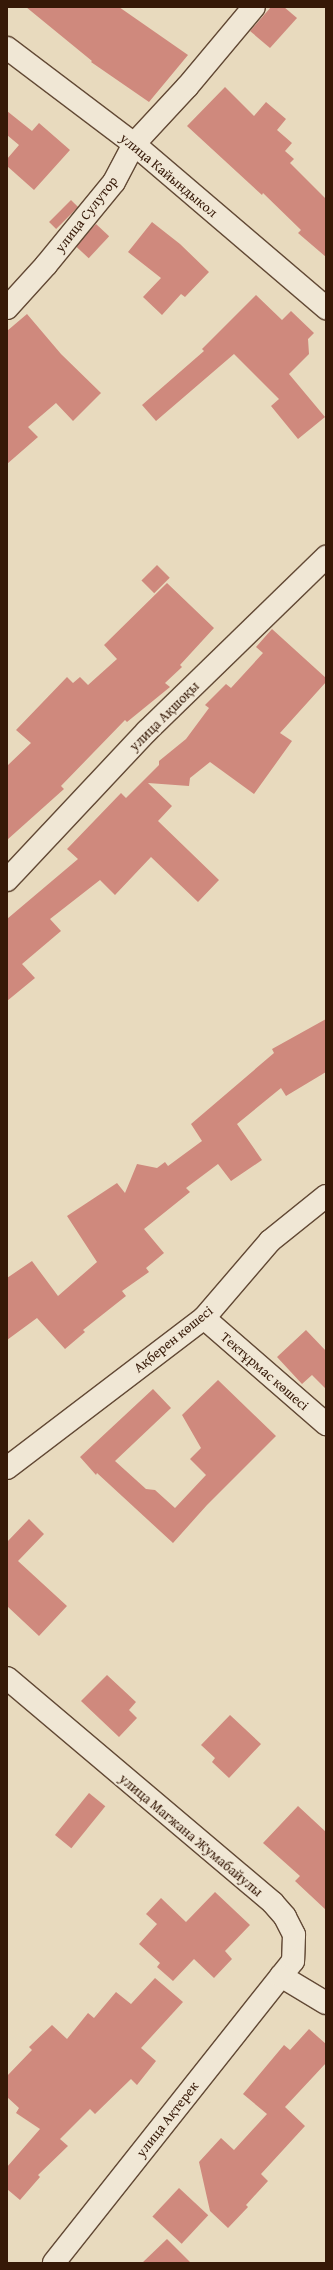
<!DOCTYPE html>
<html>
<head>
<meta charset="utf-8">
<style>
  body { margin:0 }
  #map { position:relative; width:333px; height:2270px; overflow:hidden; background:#e8dabe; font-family:"Gentium Book Plus",serif }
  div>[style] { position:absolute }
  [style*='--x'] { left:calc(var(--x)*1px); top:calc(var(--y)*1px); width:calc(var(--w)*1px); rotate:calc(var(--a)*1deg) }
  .building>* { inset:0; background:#cf897d; transform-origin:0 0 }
  .roads { filter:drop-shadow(1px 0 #624935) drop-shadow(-1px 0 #624935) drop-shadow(0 1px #624935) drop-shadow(0 -1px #624935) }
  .minor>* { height:22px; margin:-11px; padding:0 11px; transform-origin:11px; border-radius:11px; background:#f0e7d5 }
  span { translate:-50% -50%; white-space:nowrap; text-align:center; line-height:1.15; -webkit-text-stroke:3.5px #f0e7d5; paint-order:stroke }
  .street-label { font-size:14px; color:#361907 }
  .frame { position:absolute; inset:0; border:8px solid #361907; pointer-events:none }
</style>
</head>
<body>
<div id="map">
  <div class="building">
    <div style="clip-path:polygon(26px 7px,119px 7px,188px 55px,149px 102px,91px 62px,92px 61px)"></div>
    <div style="clip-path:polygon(271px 7px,284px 7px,297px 18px,270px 48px,250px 31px)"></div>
    <div style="clip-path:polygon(225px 87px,254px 116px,266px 102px,286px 119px,277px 130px,292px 143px,285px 151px,294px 159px,290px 163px,326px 199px,326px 257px,298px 233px,301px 230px,263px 193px,262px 195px,187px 126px)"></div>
    <div style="clip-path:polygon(7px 111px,32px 131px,39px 123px,70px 150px,34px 190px,7px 166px,7px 159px,19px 145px,7px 135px)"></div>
    <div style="left:71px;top:200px;width:10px;height:31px;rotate:45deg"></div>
    <div style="clip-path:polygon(152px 222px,180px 244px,209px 272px,185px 297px,181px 294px,162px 315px,143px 297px,161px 278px,128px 252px)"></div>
    <div style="left:96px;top:224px;width:18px;height:30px;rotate:43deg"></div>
    <div style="clip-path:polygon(256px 295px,282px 320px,291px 311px,314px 333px,308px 339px,309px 354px,289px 374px,325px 417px,298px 439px,271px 406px,279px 399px,234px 354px,156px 421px,142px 405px,204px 351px,202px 349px)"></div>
    <div style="clip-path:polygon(27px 314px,61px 354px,101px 393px,73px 421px,56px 403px,28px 427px,38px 437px,7px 464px,7px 331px)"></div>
    <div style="left:157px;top:565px;width:18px;height:22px;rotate:45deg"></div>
    <div style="clip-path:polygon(167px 583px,214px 628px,180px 665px,182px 667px,165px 683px,170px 687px,127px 722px,125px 720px,61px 786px,64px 789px,7px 840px,7px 766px,31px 743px,16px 730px,67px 677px,73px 683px,80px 677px,88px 685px,117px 659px,104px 645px)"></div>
    <div style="clip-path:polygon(272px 629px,326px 678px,326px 682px,280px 733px,292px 741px,254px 794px,210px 762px,190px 778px,189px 786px,148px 783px,172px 806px,158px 821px,219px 880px,198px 902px,151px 857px,115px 895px,100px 880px,50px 919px,61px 931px,22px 964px,35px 978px,7px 1001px,7px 919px,78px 859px,67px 849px,121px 793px,126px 798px,159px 765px,159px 761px,186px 739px,209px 708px,205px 705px,226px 684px,231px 688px,263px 653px,256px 647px)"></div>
    <div style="clip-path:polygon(326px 1019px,326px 1072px,286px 1096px,281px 1088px,237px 1124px,262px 1160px,231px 1181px,218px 1164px,186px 1188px,190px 1192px,144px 1229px,164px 1253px,146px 1268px,149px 1272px,122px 1291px,126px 1296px,83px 1330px,85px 1332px,65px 1349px,37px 1318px,7px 1340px,7px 1278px,32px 1261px,58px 1296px,97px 1262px,67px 1216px,117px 1183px,125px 1193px,137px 1164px,157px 1168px,165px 1162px,168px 1166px,202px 1141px,191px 1124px,274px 1053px,272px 1049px)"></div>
    <div style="clip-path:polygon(306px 1330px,326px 1351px,326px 1389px,312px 1375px,302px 1384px,277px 1357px)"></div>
    <div style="clip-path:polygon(218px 1380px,276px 1436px,207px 1505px,173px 1543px,97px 1473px,96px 1475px,80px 1457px,153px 1389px,171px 1408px,115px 1461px,146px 1489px,155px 1490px,175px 1508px,206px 1475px,190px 1459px,201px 1448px,182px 1415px)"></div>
    <div style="clip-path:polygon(29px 1519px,44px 1534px,18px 1561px,67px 1606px,39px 1636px,7px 1606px,7px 1542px)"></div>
    <div style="clip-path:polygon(107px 1675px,136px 1702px,129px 1710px,137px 1718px,119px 1737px,81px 1701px)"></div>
    <div style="clip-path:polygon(230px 1715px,261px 1744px,229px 1778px,212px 1762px,215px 1758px,201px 1745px)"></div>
    <div style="left:89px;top:1793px;width:21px;height:54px;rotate:39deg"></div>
    <div style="clip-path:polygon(298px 1806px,326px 1832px,326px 1910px,295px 1881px,300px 1876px,263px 1843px)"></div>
    <div style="clip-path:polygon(215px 1892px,250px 1925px,225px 1951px,232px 1959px,214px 1978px,194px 1959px,173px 1981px,157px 1967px,160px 1963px,139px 1944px,157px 1924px,146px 1914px,161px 1898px,186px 1922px)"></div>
    <div style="clip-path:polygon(155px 1978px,183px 2002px,141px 2048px,156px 2061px,137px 2085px,131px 2079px,95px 2114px,90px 2109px,60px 2139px,68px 2146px,38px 2175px,40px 2177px,20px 2200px,7px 2189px,7px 2167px,40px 2129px,16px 2113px,19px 2108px,7px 2097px,7px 2076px,32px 2050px,29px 2047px,52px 2025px,67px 2039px,88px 2013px,94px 2018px,116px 1992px,131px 2004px)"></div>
    <div style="clip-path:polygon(309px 2029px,326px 2044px,326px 2063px,285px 2107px,305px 2126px,261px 2174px,268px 2181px,246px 2205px,248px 2207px,228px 2228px,210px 2211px,199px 2162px,221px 2138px,234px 2150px,267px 2114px,243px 2094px,284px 2045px,290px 2050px)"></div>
    <div style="left:179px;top:2188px;width:40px;height:39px;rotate:43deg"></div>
    <div style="clip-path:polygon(167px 2239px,191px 2263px,142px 2263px)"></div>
  </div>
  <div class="roads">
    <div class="minor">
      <div style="--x:7;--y:48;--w:159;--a:37.1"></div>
      <div style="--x:134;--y:144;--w:253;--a:40.5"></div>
      <div style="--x:7;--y:308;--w:58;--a:-47.8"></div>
      <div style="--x:46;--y:265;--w:107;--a:-50.7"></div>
      <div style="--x:114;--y:182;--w:43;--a:-62.2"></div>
      <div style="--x:134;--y:144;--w:78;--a:-47.1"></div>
      <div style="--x:187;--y:87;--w:104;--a:-50.1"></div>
      <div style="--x:7;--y:880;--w:204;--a:-46.8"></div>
      <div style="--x:147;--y:731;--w:250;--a:-44.2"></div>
      <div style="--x:204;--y:1318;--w:162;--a:41"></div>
      <div style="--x:7;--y:1468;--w:248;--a:-37.3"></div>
      <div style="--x:204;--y:1318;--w:101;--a:-49.4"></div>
      <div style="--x:270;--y:1241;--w:72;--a:-38.8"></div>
      <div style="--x:7;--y:1678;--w:348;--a:40.2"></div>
      <div style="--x:273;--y:1903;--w:18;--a:49"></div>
      <div style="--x:285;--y:1917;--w:20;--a:63"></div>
      <div style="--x:294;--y:1935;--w:26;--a:92"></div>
      <div style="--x:293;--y:1961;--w:385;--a:128.4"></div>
      <div style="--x:281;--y:1976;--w:52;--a:31"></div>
    </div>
  </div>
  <div class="street-label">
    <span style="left:169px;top:175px;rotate:40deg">улица Кайындыкол</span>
    <span style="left:86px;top:214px;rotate:-52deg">улица Сулутор</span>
    <span style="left:164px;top:716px;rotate:-45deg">улица Ақшоқы</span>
    <span style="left:173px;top:1339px;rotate:-39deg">Ақберен көшесі</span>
    <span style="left:265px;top:1371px;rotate:41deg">Тектұрмас көшесі</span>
    <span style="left:191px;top:1835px;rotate:40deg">улица Магжана Жумабайулы</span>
    <span style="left:167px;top:2119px;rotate:-52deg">улица Ақтерек</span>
  </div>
  <div class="frame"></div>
</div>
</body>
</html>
